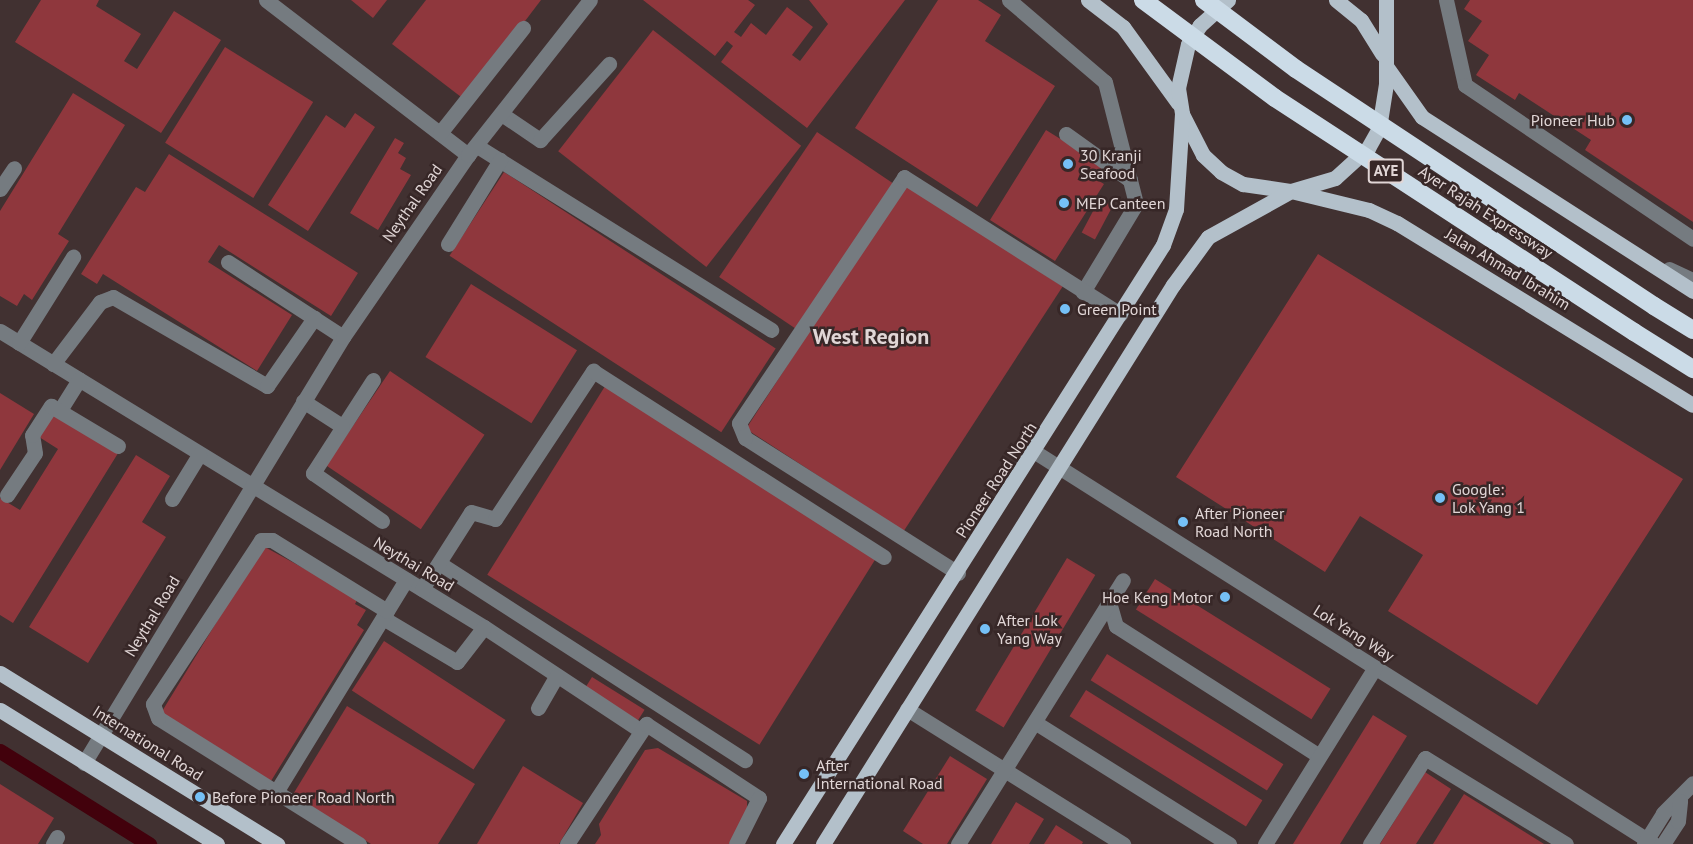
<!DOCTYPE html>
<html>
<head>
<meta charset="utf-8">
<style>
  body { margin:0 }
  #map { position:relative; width:1693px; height:844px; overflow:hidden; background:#413131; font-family:"PT Sans",sans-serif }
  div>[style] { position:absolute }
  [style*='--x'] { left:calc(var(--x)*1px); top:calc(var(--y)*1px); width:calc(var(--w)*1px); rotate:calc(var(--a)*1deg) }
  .canal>* { height:15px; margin:-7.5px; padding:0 7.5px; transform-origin:7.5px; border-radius:7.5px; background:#42010c }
  .building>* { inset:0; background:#8f373d; transform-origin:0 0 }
  .minor>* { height:15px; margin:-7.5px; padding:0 7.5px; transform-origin:7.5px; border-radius:7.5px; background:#757b80 }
  .major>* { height:15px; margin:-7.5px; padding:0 7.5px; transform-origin:7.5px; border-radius:7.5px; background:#b3c0ca }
  .highway>* { height:18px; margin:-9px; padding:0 9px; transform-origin:9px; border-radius:9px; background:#cbdbe7 }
  .highway-bridge>* { height:18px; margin:-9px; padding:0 9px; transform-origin:9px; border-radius:9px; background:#cbdbe7 }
  .dots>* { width:16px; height:16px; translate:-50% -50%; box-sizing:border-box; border:3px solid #372727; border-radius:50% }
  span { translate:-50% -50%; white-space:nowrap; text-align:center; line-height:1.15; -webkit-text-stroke:5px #372727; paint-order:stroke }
  .shield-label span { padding:2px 4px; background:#372727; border:2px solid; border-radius:4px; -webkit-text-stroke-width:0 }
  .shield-label { font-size:15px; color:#e1d6d6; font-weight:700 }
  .poi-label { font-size:16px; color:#e1d6d6 }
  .right { translate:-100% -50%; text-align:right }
  .left { translate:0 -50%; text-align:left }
  .street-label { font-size:16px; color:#e1d6d6 }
  .district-label { font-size:22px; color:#e1d6d6; font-weight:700 }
</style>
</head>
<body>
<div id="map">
  <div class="canal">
    <div style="--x:0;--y:751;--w:176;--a:32"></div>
  </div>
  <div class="building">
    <div style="clip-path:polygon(41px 0,99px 0,96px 6px,141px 34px,124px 61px,137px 69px,174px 11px,221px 40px,161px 133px,15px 42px)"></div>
    <div style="clip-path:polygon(351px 0,387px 0,373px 18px)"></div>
    <div style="clip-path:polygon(426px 0,541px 0,465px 100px,392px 44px)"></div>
    <div style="clip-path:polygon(643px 0,748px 0,755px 5px,734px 32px,741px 37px,751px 23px,766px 35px,787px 7px,813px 27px,792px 55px,800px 61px,828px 24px,809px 0,905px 0,807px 128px,721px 62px,733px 46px,727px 41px,715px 56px)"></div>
    <div style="clip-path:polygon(938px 0,978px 0,1001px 15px,985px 41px,1055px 86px,977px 207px,855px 128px)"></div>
    <div style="clip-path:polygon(1470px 0,1693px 0,1693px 222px,1585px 150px,1591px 140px,1519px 93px,1515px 100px,1476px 75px,1489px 55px,1468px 41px,1482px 21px,1464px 9px)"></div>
    <div style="left:653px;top:30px;width:188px;height:154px;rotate:38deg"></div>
    <div style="left:225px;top:47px;width:104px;height:113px;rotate:32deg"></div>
    <div style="clip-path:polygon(73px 93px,125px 125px,58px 234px,69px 241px,32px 300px,24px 294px,17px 306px,0 296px,0 211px)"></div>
    <div style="clip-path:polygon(355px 113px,375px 127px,308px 231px,268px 205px,326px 115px,345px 128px)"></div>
    <div style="clip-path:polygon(1046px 130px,1107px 168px,1099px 181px,1104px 184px,1055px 261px,990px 220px)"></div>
    <div style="left:817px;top:132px;width:92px;height:175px;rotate:34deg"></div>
    <div style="clip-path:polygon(395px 138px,404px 143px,398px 153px,406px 158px,400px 169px,411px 175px,378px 230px,350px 213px)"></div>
    <div style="clip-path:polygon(169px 154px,358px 273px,331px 316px,219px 245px,208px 262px,292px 315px,257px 371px,103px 274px,97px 284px,81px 274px,136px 187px,145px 192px)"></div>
    <div style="left:504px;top:172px;width:324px;height:100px;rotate:33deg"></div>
    <div style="left:905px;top:184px;width:188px;height:292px;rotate:33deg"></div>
    <div style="left:1100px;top:198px;width:15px;height:39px;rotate:28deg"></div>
    <div style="clip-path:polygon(1318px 254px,1683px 479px,1537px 705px,1388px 611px,1423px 555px,1360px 516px,1325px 572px,1176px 477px)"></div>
    <div style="left:471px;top:284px;width:125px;height:86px;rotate:32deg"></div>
    <div style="left:390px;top:371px;width:114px;height:114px;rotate:34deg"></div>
    <div style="left:607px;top:383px;width:321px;height:226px;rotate:32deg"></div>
    <div style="clip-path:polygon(0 393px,34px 414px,0 470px)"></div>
    <div style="clip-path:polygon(53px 408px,120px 450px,13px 623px,0 615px,0 498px,20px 510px,58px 449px,36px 435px)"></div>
    <div style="clip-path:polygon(136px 455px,170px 476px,142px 522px,166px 537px,88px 663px,29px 627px)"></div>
    <div style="clip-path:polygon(263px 546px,358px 598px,355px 604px,366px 610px,357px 625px,364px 630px,271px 781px,161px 713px)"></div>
    <div style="left:1067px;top:558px;width:33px;height:178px;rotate:31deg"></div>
    <div style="left:1155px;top:579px;width:207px;height:36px;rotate:32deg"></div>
    <div style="left:384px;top:641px;width:145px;height:59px;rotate:33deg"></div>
    <div style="left:1107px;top:654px;width:208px;height:31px;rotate:32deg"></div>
    <div style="left:592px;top:677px;width:62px;height:15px;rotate:32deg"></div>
    <div style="left:1086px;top:690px;width:208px;height:31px;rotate:32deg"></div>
    <div style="clip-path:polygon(347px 706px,475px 784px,438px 844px,371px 844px,292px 796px)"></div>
    <div style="clip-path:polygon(1373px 715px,1407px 736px,1340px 844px,1293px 844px)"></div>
    <div style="clip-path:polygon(658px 748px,747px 801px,747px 814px,729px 844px,595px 844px,601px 835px,599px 824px,645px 750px)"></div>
    <div style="clip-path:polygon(950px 756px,987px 779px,947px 844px,923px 844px,903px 831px)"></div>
    <div style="clip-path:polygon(523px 766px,583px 803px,559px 844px,477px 844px)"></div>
    <div style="clip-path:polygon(1425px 772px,1451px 789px,1416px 844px,1380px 844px)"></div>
    <div style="clip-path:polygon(0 784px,54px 818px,38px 844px,0 844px)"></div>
    <div style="clip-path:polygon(1464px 794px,1544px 844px,1433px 844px)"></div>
    <div style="clip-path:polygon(1016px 802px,1044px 819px,1029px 844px,991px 844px)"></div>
    <div style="clip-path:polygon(1056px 825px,1083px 842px,1082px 844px,1044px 844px)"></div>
  </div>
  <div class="minor">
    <div style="--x:266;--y:0;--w:255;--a:37.5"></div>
    <div style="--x:1009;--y:0;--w:126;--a:40.5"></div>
    <div style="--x:1105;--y:82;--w:126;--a:75.7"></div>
    <div style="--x:1136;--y:204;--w:103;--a:121.1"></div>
    <div style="--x:1446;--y:0;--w:87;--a:77.4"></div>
    <div style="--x:1465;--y:85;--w:275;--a:34"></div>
    <div style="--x:503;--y:115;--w:45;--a:34"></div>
    <div style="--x:540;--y:140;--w:103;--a:-47.8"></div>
    <div style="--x:440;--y:133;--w:134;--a:-51.7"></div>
    <div style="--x:1066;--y:134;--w:79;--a:35.7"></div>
    <div style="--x:477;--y:146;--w:347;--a:32"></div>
    <div style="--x:0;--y:189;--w:25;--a:-56"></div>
    <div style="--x:448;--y:244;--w:99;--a:-58.2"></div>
    <div style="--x:228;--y:262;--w:137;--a:33.1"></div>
    <div style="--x:1669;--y:269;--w:26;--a:25"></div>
    <div style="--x:0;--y:331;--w:567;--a:31.45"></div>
    <div style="--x:484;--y:627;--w:185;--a:33.5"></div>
    <div style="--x:19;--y:343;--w:102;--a:-57.9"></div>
    <div style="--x:53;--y:364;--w:78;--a:-52.8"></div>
    <div style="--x:100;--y:302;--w:14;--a:-21"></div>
    <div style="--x:113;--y:297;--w:178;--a:30"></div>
    <div style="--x:267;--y:386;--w:83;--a:-55.3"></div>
    <div style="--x:373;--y:380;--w:111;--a:122.8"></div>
    <div style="--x:313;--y:473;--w:84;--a:34.8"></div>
    <div style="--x:303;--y:401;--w:46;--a:32.7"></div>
    <div style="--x:60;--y:410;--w:36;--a:-58"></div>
    <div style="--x:1035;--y:452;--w:733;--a:32.35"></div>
    <div style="--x:7;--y:495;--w:50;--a:-56.3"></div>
    <div style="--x:35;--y:453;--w:18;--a:-99"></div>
    <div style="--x:32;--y:435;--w:35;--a:-57"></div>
    <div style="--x:51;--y:406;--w:78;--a:30.8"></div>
    <div style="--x:172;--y:499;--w:52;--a:-58.5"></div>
    <div style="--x:439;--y:563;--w:364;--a:32.8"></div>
    <div style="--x:958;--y:573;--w:252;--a:-147.6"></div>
    <div style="--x:745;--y:438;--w:16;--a:-112"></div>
    <div style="--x:739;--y:423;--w:296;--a:-56.1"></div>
    <div style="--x:904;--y:177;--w:256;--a:32.4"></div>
    <div style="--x:422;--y:589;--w:91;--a:-57.5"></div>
    <div style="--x:471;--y:512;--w:25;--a:16"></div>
    <div style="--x:495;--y:519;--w:178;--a:-56.5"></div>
    <div style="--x:593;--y:371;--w:345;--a:32.6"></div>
    <div style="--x:1109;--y:602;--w:25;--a:74"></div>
    <div style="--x:1116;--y:626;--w:241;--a:32.6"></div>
    <div style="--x:383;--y:618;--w:86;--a:30.7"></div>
    <div style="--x:457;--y:662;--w:44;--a:-52.4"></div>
    <div style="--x:538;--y:708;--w:36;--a:-60"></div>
    <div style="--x:907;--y:709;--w:255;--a:32"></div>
    <div style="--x:1036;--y:723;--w:228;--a:32.1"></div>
    <div style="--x:84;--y:763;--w:499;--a:-58.7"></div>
    <div style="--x:343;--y:337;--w:221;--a:-55.5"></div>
    <div style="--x:468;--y:155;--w:197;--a:-51.8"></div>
    <div style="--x:276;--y:792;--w:249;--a:-58.5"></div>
    <div style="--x:53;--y:844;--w:8;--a:-60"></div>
    <div style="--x:359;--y:844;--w:237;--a:-147.9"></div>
    <div style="--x:158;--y:718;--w:15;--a:-110"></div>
    <div style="--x:153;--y:704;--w:196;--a:-56.6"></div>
    <div style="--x:261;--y:540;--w:11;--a:0"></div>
    <div style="--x:272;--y:540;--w:135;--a:31.7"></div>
    <div style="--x:567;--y:844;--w:144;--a:-56.6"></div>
    <div style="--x:646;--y:724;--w:135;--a:33.2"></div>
    <div style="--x:759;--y:798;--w:51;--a:116.6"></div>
    <div style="--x:958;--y:844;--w:311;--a:-58"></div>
    <div style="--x:1265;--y:844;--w:208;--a:-58.1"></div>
    <div style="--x:1370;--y:844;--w:102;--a:-57.4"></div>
    <div style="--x:1425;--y:758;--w:165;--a:31.4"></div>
    <div style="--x:1644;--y:844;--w:36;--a:-58"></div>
    <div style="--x:1663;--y:813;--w:42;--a:-45"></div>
    <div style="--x:1663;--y:844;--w:27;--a:-57"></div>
    <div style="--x:1678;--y:821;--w:20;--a:-84"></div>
  </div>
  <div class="major">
    <div style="--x:1088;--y:0;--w:44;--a:37.6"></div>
    <div style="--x:1123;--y:27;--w:94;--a:54.1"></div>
    <div style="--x:1228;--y:0;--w:38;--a:138"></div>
    <div style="--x:1200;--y:25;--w:22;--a:122"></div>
    <div style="--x:1188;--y:44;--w:45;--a:102.8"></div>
    <div style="--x:1178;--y:88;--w:26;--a:81"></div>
    <div style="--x:1182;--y:114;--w:46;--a:62.9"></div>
    <div style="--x:1203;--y:155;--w:25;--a:43"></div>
    <div style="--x:1221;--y:172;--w:25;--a:29"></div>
    <div style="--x:1243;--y:184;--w:49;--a:8.3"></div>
    <div style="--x:1291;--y:191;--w:46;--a:-16.5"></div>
    <div style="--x:1335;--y:178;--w:45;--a:-42.3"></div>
    <div style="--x:1368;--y:148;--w:23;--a:-61"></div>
    <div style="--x:1379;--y:128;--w:45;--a:-81"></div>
    <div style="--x:1386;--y:84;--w:84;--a:-90"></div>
    <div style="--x:1336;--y:0;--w:32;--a:39"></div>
    <div style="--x:1361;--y:20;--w:40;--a:58"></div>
    <div style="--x:1386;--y:66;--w:62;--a:54.8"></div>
    <div style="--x:1422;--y:117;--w:322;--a:32.7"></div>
    <div style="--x:1295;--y:192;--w:76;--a:13.7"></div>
    <div style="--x:1369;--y:210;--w:31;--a:25"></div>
    <div style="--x:1397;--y:223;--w:347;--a:31.6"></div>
    <div style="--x:0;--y:673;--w:326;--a:31.7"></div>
    <div style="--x:0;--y:710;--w:255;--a:31.7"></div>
    <div style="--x:783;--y:844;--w:709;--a:-57.61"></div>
    <div style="--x:1163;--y:245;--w:38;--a:-70"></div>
    <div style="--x:1176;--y:209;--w:95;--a:-86.4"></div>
    <div style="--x:823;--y:844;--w:660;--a:-57.95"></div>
    <div style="--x:1173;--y:285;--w:59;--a:-53.9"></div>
    <div style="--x:1208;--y:237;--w:95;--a:-29"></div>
  </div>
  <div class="highway">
    <div style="--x:1654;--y:306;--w:46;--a:31.6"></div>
    <div style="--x:1634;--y:332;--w:70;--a:32.1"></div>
  </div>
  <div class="highway-bridge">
    <div style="--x:1143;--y:0;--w:164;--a:36.6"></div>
    <div style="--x:1275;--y:98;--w:429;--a:33.1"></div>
    <div style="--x:1204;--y:0;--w:115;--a:36.9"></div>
    <div style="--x:1296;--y:69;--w:429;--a:33.5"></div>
  </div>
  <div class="dots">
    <div style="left:1627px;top:120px;background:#75c0f6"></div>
    <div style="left:1068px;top:164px;background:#75c0f6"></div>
    <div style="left:1064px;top:203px;background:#75c0f6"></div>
    <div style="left:1065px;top:309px;background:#75c0f6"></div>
    <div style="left:1440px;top:498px;background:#75c0f6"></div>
    <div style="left:1183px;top:522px;background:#75c0f6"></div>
    <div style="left:1225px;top:597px;background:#75c0f6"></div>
    <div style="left:985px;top:629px;background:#75c0f6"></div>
    <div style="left:804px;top:774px;background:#75c0f6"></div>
    <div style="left:200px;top:797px;background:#75c0f6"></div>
  </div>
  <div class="shield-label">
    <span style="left:1386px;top:171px">AYE</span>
  </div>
  <div class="poi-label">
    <span class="right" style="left:1615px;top:120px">Pioneer Hub</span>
    <span class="left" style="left:1080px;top:164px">30 Kranji<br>Seafood</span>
    <span class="left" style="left:1076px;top:203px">MEP Canteen</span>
    <span class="left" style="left:1077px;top:309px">Green Point</span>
    <span class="left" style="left:1452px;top:498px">Google:<br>Lok Yang 1</span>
    <span class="left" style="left:1195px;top:522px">After Pioneer<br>Road North</span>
    <span class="right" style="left:1213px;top:597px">Hoe Keng Motor</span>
    <span class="left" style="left:997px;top:629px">After Lok<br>Yang Way</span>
    <span class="left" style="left:816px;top:774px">After<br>International Road</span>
    <span class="left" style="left:212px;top:797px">Before Pioneer Road North</span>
  </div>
  <div class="street-label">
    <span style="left:412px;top:203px;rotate:-55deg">Neythal Road</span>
    <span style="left:1486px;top:212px;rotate:33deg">Ayer Rajah Expressway</span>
    <span style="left:1508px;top:269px;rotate:31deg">Jalan Ahmad Ibrahim</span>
    <span style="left:996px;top:480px;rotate:-57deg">Pioneer Road North</span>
    <span style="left:414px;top:564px;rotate:31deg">Neythai Road</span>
    <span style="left:152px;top:616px;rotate:-59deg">Neythal Road</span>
    <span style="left:1354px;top:633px;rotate:32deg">Lok Yang Way</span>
    <span style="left:148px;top:743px;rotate:32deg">International Road</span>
  </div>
  <div class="district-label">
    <span style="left:871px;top:337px">West Region</span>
  </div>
</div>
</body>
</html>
